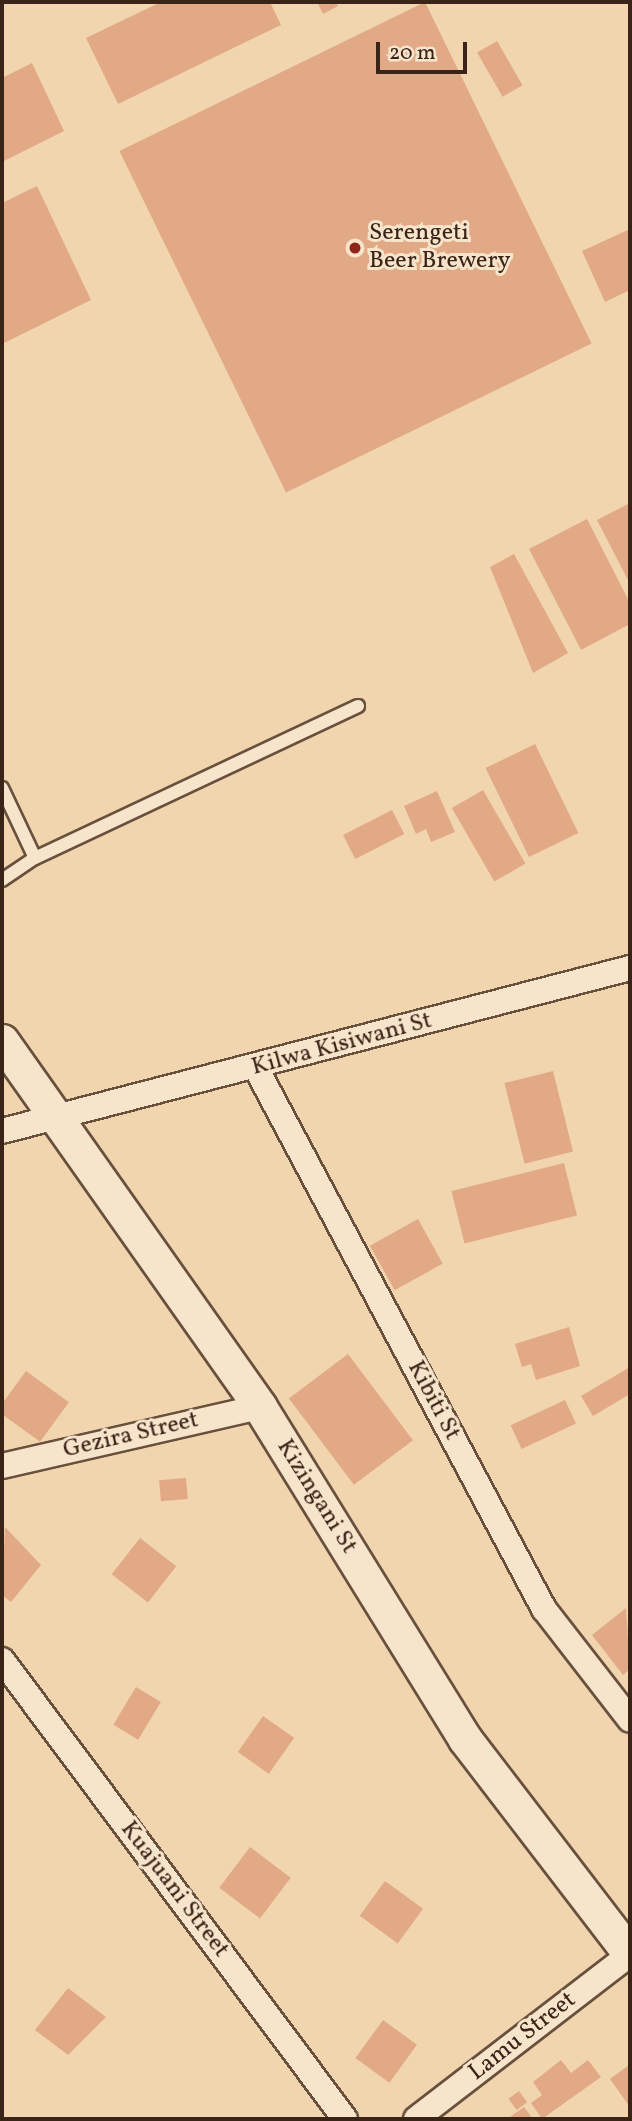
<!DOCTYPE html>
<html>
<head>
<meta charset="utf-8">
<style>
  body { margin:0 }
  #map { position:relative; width:632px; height:2121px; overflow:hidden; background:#f1d5af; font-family:Vollkorn,serif }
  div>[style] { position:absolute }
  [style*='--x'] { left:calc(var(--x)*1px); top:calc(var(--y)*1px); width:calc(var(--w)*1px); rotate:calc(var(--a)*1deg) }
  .building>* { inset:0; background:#e2a986; transform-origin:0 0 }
  .roads { filter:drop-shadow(2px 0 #68503d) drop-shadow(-2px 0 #68503d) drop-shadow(0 2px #68503d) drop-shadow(0 -2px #68503d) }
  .lane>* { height:12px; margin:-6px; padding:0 6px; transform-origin:6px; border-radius:6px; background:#f6e4cb }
  .street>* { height:24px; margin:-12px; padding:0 12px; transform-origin:12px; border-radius:12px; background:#f6e4cb }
  .secondary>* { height:33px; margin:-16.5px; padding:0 16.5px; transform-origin:16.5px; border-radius:16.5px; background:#f6e4cb }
  .dots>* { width:19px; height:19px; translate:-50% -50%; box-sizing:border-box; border:4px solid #f6e4cb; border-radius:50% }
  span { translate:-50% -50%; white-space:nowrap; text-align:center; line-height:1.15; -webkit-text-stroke:6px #f6e4cb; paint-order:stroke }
  .poi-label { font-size:24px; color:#3a2317 }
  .left { translate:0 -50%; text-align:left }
  .street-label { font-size:24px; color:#3a2317 }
  .frame { position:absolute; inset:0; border:4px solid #3a2317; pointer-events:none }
  .scale { position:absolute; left:376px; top:42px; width:91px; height:32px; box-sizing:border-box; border:4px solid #3a2317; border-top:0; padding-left:9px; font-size:21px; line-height:24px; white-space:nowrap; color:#3a2317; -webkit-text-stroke:5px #f6e4cb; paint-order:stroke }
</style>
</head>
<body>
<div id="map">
  <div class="building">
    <div style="clip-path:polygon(161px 2px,270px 2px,281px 25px,118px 104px,86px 38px)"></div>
    <div style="clip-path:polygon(317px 2px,336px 2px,338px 6px,323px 14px)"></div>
    <div style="left:425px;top:2px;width:380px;height:340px;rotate:64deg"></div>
    <div style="left:497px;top:41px;width:51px;height:23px;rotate:60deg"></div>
    <div style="clip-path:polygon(32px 63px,64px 131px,2px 162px,2px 78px)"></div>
    <div style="clip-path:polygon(37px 186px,91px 300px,2px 344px,2px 203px)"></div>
    <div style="clip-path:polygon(630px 229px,630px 290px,605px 302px,582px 251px)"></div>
    <div style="clip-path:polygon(630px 503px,630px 584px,597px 520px)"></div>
    <div style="clip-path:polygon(587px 519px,630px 603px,630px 624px,581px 650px,529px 549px)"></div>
    <div style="clip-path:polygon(514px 554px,568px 653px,533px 673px,490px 567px)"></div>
    <div style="left:535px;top:744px;width:99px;height:55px;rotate:64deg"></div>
    <div style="left:483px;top:790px;width:85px;height:36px;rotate:60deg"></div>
    <div style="clip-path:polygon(437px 791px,455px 832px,431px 842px,426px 829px,416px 834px,404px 806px)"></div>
    <div style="left:392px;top:810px;width:27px;height:55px;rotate:63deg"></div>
    <div style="left:553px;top:1071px;width:83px;height:50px;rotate:76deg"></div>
    <div style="left:564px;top:1163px;width:54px;height:116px;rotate:76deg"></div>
    <div style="left:418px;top:1219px;width:51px;height:55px;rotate:61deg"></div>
    <div style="clip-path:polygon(569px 1327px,580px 1366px,536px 1380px,531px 1364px,522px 1367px,515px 1344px)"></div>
    <div style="left:348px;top:1354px;width:108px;height:74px;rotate:53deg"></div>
    <div style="clip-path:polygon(630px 1367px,630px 1394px,593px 1416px,581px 1396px)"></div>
    <div style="left:26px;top:1371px;width:53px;height:49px;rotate:36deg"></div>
    <div style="left:565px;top:1400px;width:26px;height:60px;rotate:65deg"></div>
    <div style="left:186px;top:1478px;width:21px;height:27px;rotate:85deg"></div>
    <div style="clip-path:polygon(5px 1527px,41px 1565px,11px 1602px,2px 1595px)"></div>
    <div style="left:140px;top:1538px;width:46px;height:46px;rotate:38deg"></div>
    <div style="clip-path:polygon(626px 1608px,630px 1669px,623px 1675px,592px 1635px)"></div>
    <div style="left:136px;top:1687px;width:29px;height:44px;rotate:31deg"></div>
    <div style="left:263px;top:1716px;width:38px;height:44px;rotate:35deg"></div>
    <div style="left:250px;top:1847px;width:51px;height:51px;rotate:37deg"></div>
    <div style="left:385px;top:1881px;width:47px;height:43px;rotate:36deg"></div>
    <div style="clip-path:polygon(68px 1988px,106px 2017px,68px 2055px,35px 2030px)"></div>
    <div style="left:383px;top:2020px;width:42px;height:47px;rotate:36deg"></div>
    <div style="clip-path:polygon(561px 2060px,571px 2073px,588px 2060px,601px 2077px,542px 2119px,531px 2103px,542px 2095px,533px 2082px)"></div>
    <div style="clip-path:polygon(629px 2065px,630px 2067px,630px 2107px,610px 2079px)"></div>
    <div style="left:519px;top:2091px;width:14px;height:13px;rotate:54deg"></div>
    <div style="clip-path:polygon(524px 2107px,533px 2119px,507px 2119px)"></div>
  </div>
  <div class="roads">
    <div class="lane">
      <div style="--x:2;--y:788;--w:77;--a:64.8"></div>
      <div style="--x:2;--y:880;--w:40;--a:-34"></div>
      <div style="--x:35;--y:858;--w:357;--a:-25.2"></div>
    </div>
    <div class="street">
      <div style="--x:256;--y:1068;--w:613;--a:61.97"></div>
      <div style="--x:544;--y:1609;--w:140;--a:52.2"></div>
      <div style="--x:2;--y:1131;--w:649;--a:-14.55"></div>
      <div style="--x:2;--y:1466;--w:265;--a:-12.9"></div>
      <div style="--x:2;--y:1660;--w:573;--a:53.23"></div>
      <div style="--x:416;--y:2119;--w:270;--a:-37.6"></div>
    </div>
    <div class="secondary">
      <div style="--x:2;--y:1041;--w:448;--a:54.8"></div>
      <div style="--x:260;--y:1407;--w:390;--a:58.3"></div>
      <div style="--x:465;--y:1739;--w:271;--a:52.5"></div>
    </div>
  </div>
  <div class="dots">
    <div style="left:355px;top:248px;background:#8f2418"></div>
  </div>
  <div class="poi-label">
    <span class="left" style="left:369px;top:248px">Serengeti<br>Beer Brewery</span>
  </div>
  <div class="street-label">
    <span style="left:342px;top:1045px;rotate:-15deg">Kilwa Kisiwani St</span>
    <span style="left:433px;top:1401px;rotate:62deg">Kibiti St</span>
    <span style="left:131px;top:1436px;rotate:-13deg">Gezira Street</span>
    <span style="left:316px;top:1497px;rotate:58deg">Kizingani St</span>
    <span style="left:174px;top:1890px;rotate:53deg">Kuajuani Street</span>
    <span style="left:523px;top:2037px;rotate:-38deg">Lamu Street</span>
  </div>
  <div class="frame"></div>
  <div class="scale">20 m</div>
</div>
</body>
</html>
